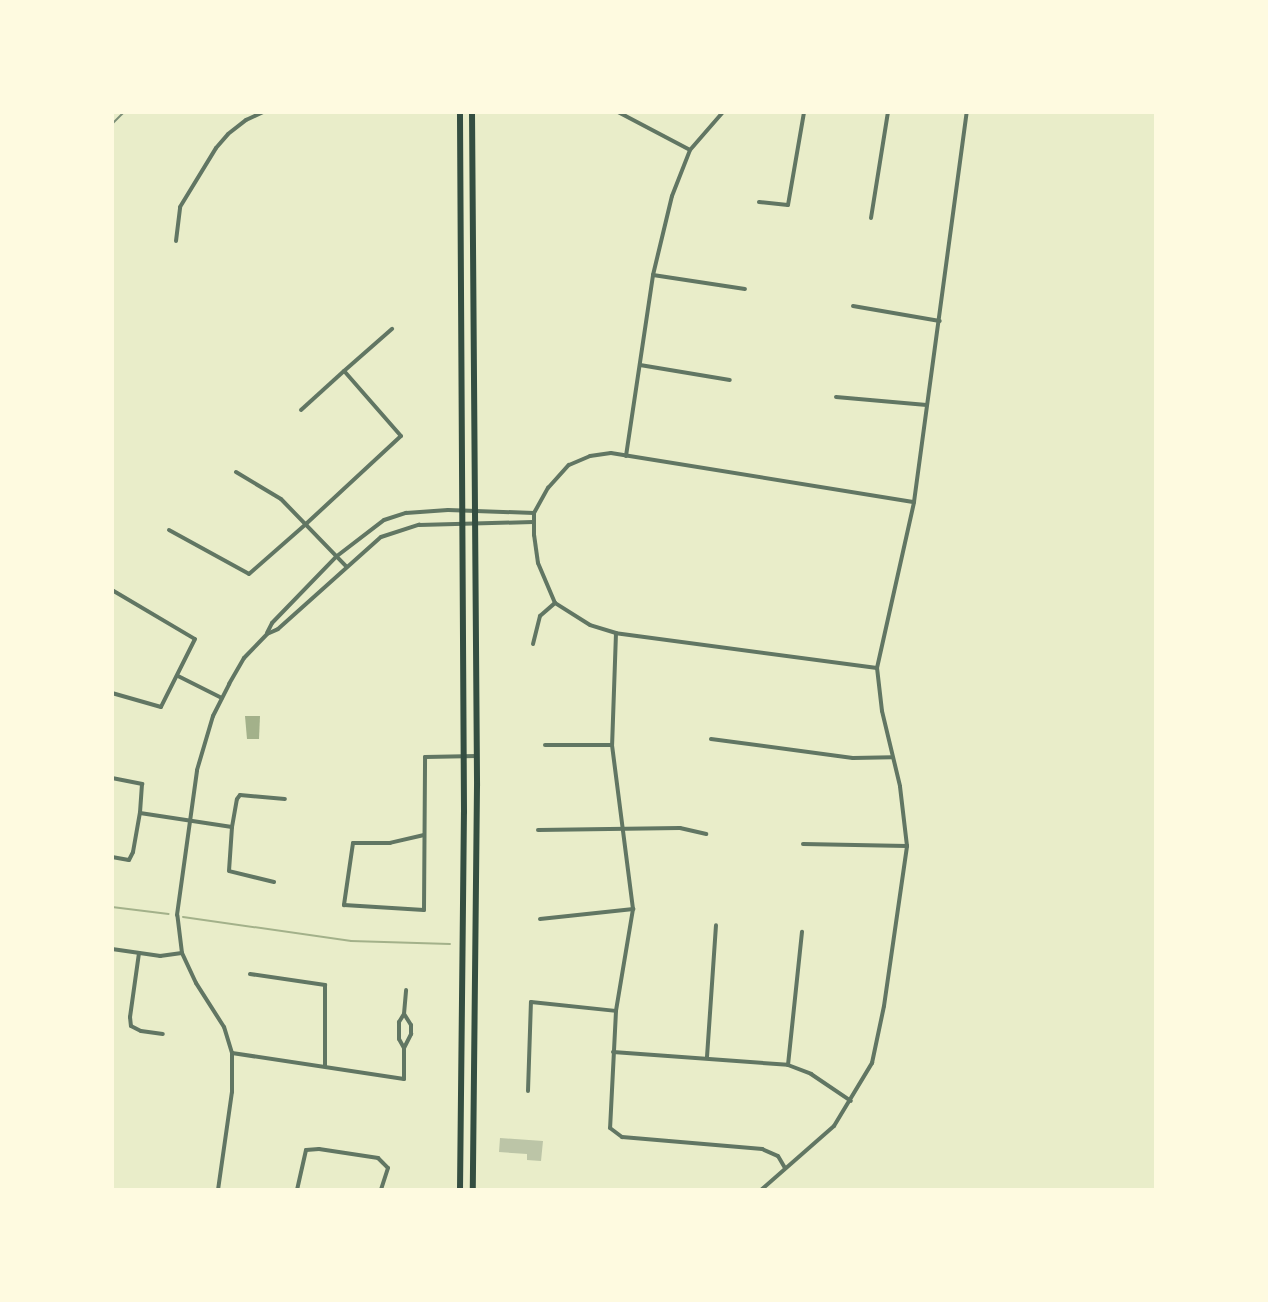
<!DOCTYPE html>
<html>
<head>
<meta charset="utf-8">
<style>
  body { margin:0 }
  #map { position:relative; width:1268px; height:1302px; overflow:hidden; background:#e9edc9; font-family:"Archivo Narrow",sans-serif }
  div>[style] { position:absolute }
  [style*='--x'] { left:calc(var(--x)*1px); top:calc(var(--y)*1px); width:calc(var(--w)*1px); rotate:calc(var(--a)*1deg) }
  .water>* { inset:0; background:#a3b18a }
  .stream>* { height:2px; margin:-1px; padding:0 1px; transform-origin:1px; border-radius:1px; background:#a3b18a }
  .building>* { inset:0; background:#bcc5a7 }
  .minor>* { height:4px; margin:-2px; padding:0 2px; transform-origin:2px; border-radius:2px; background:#617663 }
  .primary>* { height:6px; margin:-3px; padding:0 3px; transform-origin:3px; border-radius:3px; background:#344e41 }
  .rail>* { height:2px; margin:-1px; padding:0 1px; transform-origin:1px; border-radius:1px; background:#7c8e77 }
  span { translate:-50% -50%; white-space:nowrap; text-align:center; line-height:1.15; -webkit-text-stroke:6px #fefae0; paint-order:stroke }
  .frame { position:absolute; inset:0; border:114px solid #fefae0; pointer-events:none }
</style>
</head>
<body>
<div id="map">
  <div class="water">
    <div style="clip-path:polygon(245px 716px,260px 716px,259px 739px,247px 739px)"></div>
  </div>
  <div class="stream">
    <div style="--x:112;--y:907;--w:57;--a:7"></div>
    <div style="--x:183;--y:917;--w:170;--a:8.1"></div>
    <div style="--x:351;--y:941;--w:99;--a:1.7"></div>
  </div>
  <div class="building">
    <div style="clip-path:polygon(500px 1138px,543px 1141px,541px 1161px,527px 1160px,527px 1154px,499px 1152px)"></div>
  </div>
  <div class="minor">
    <div style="--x:618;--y:112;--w:81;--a:27.8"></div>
    <div style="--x:759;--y:202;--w:29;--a:6"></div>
    <div style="--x:788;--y:205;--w:94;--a:-80.2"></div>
    <div style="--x:871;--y:218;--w:107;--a:-80.9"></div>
    <div style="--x:176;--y:241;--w:34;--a:-83"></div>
    <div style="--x:180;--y:207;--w:69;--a:-58.6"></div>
    <div style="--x:216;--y:148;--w:18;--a:-49"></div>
    <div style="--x:228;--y:134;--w:23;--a:-38"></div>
    <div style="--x:246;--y:120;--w:19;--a:-25"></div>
    <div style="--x:653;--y:275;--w:93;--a:8.7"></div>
    <div style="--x:853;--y:306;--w:88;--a:9.8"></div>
    <div style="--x:640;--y:365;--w:91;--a:9.5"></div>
    <div style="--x:836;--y:397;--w:91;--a:5"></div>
    <div style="--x:301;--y:410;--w:58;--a:-42.2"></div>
    <div style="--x:626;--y:456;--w:183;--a:-81.5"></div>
    <div style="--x:653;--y:275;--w:81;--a:-76.5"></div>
    <div style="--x:672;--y:196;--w:49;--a:-68.6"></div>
    <div style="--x:690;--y:150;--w:50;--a:-49"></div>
    <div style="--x:236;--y:472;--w:52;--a:31"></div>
    <div style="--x:281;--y:499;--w:93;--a:45.9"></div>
    <div style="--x:169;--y:530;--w:91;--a:28.8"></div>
    <div style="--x:249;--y:574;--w:77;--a:-41.3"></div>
    <div style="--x:307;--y:523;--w:128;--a:-42.8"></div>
    <div style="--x:401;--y:436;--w:86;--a:-131.2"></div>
    <div style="--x:344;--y:371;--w:64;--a:-41.2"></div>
    <div style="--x:112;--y:590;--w:96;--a:30.6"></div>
    <div style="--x:195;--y:639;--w:76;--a:116.6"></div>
    <div style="--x:161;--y:707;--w:51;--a:-164.1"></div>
    <div style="--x:267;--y:633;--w:11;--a:-63"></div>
    <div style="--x:272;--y:623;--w:93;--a:-45.9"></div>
    <div style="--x:337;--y:556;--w:59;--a:-37.5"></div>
    <div style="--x:384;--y:520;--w:23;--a:-18"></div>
    <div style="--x:406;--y:513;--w:42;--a:-4.1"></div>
    <div style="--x:448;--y:510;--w:86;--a:2"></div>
    <div style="--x:616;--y:633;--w:112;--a:92"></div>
    <div style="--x:612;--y:745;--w:165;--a:82.7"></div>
    <div style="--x:633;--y:909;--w:103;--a:99.5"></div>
    <div style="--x:616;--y:1011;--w:117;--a:92.9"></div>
    <div style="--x:610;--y:1128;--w:15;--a:37"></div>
    <div style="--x:622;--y:1137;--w:141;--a:4.9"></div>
    <div style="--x:762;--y:1149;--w:17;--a:24"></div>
    <div style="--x:778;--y:1156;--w:14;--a:60"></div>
    <div style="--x:533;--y:644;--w:29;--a:-76"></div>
    <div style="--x:540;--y:616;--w:20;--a:-41"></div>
    <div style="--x:877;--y:668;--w:263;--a:-172.4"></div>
    <div style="--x:616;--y:633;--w:27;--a:-163"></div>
    <div style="--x:590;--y:625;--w:41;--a:-147.8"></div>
    <div style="--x:555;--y:603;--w:43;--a:-113"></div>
    <div style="--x:538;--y:563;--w:28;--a:-98"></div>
    <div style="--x:534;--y:535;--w:22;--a:-90"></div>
    <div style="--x:534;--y:513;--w:29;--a:-61"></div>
    <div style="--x:548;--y:488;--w:31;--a:-48"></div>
    <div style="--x:569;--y:465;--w:23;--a:-23"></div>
    <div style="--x:590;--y:456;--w:21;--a:-8"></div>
    <div style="--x:611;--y:453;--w:306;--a:9.2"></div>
    <div style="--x:178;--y:676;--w:49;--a:26.6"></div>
    <div style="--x:711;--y:739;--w:143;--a:7.6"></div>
    <div style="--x:853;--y:758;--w:39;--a:-1"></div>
    <div style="--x:545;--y:745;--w:67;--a:0"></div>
    <div style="--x:112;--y:778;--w:31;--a:11"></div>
    <div style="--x:142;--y:784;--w:29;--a:94"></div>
    <div style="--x:140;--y:813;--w:93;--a:8.7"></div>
    <div style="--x:538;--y:830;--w:142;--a:-0.8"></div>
    <div style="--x:680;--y:828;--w:27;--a:13"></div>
    <div style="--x:424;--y:835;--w:35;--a:167"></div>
    <div style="--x:390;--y:843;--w:37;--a:180"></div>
    <div style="--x:353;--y:843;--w:63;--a:98.3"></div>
    <div style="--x:344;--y:905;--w:80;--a:3.6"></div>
    <div style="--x:424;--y:910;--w:153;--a:-89.6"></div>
    <div style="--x:425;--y:757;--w:52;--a:-1.1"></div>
    <div style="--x:803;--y:844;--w:104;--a:1.1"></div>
    <div style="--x:112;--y:857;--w:17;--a:10"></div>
    <div style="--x:129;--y:860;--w:9;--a:-63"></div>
    <div style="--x:133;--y:852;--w:40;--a:-80"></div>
    <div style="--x:274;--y:882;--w:46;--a:-166.3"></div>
    <div style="--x:229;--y:871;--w:44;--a:-86.1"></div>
    <div style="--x:232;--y:827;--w:28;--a:-80"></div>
    <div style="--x:237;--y:799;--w:5;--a:-53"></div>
    <div style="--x:240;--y:795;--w:45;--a:5.1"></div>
    <div style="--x:540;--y:919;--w:94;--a:-6.1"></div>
    <div style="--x:112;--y:949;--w:49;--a:8.3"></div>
    <div style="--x:160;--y:956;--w:22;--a:-8"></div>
    <div style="--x:139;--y:953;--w:65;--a:98"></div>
    <div style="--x:130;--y:1017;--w:9;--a:84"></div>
    <div style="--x:131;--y:1026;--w:11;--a:27"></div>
    <div style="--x:141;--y:1031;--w:22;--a:8"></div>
    <div style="--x:250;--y:974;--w:76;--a:8.3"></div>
    <div style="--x:325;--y:985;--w:81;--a:90"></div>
    <div style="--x:404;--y:1048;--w:16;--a:-63"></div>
    <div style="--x:411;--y:1034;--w:9;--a:-90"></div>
    <div style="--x:411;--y:1025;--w:13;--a:-122"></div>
    <div style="--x:613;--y:1052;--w:175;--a:4.2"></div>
    <div style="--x:788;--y:1065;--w:25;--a:21"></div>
    <div style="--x:811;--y:1074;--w:48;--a:34"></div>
    <div style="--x:232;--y:1053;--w:174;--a:8.6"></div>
    <div style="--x:404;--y:1079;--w:31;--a:-90"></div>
    <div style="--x:404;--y:1048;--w:10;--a:-119"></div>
    <div style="--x:399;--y:1039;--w:17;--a:-90"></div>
    <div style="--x:399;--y:1022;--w:9;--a:-58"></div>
    <div style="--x:404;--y:1014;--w:24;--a:-85"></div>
    <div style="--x:707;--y:1057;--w:132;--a:-86.1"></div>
    <div style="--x:788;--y:1065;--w:134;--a:-84"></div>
    <div style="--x:528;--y:1091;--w:89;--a:-88.1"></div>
    <div style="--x:531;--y:1002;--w:85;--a:6"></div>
    <div style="--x:218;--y:1190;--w:99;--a:-81.9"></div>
    <div style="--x:232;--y:1092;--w:39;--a:-90"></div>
    <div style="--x:232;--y:1053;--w:27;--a:-107"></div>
    <div style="--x:224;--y:1027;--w:52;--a:-122.5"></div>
    <div style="--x:196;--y:983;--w:33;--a:-115"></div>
    <div style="--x:182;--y:953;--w:38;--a:-97"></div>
    <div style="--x:177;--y:915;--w:146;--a:-82.1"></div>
    <div style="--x:197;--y:770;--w:56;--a:-73.5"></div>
    <div style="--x:213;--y:716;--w:36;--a:-63"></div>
    <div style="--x:229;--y:684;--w:30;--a:-60"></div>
    <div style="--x:244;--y:658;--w:33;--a:-46"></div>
    <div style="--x:267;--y:634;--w:12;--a:-24"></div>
    <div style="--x:278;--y:629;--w:138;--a:-41.8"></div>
    <div style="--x:381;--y:537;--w:40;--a:-18"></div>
    <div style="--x:419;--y:525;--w:114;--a:-1.5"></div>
    <div style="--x:297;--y:1190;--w:41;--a:-77.3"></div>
    <div style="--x:306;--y:1150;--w:13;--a:-4"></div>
    <div style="--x:319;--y:1149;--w:60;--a:8.7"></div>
    <div style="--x:378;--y:1158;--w:14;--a:45"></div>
    <div style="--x:388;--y:1168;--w:23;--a:108"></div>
    <div style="--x:761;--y:1190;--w:97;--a:-41.2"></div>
    <div style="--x:834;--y:1126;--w:74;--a:-58.9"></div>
    <div style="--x:872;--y:1063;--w:58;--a:-78.1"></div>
    <div style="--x:884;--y:1006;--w:162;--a:-81.8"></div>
    <div style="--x:907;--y:846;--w:60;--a:-96.7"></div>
    <div style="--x:900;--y:786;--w:77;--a:-103.5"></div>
    <div style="--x:882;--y:711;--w:43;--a:-96.6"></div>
    <div style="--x:877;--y:668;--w:170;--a:-77.4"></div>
    <div style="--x:914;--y:502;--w:394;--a:-82.3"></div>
  </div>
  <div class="primary">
    <div style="--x:472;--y:112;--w:674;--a:89.57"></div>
    <div style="--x:477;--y:786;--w:404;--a:90.6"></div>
    <div style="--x:460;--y:1190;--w:378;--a:-89.4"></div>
    <div style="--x:464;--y:812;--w:700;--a:-90.33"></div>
  </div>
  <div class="rail">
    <div style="--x:112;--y:124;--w:17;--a:-45"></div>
  </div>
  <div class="frame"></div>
</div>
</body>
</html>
